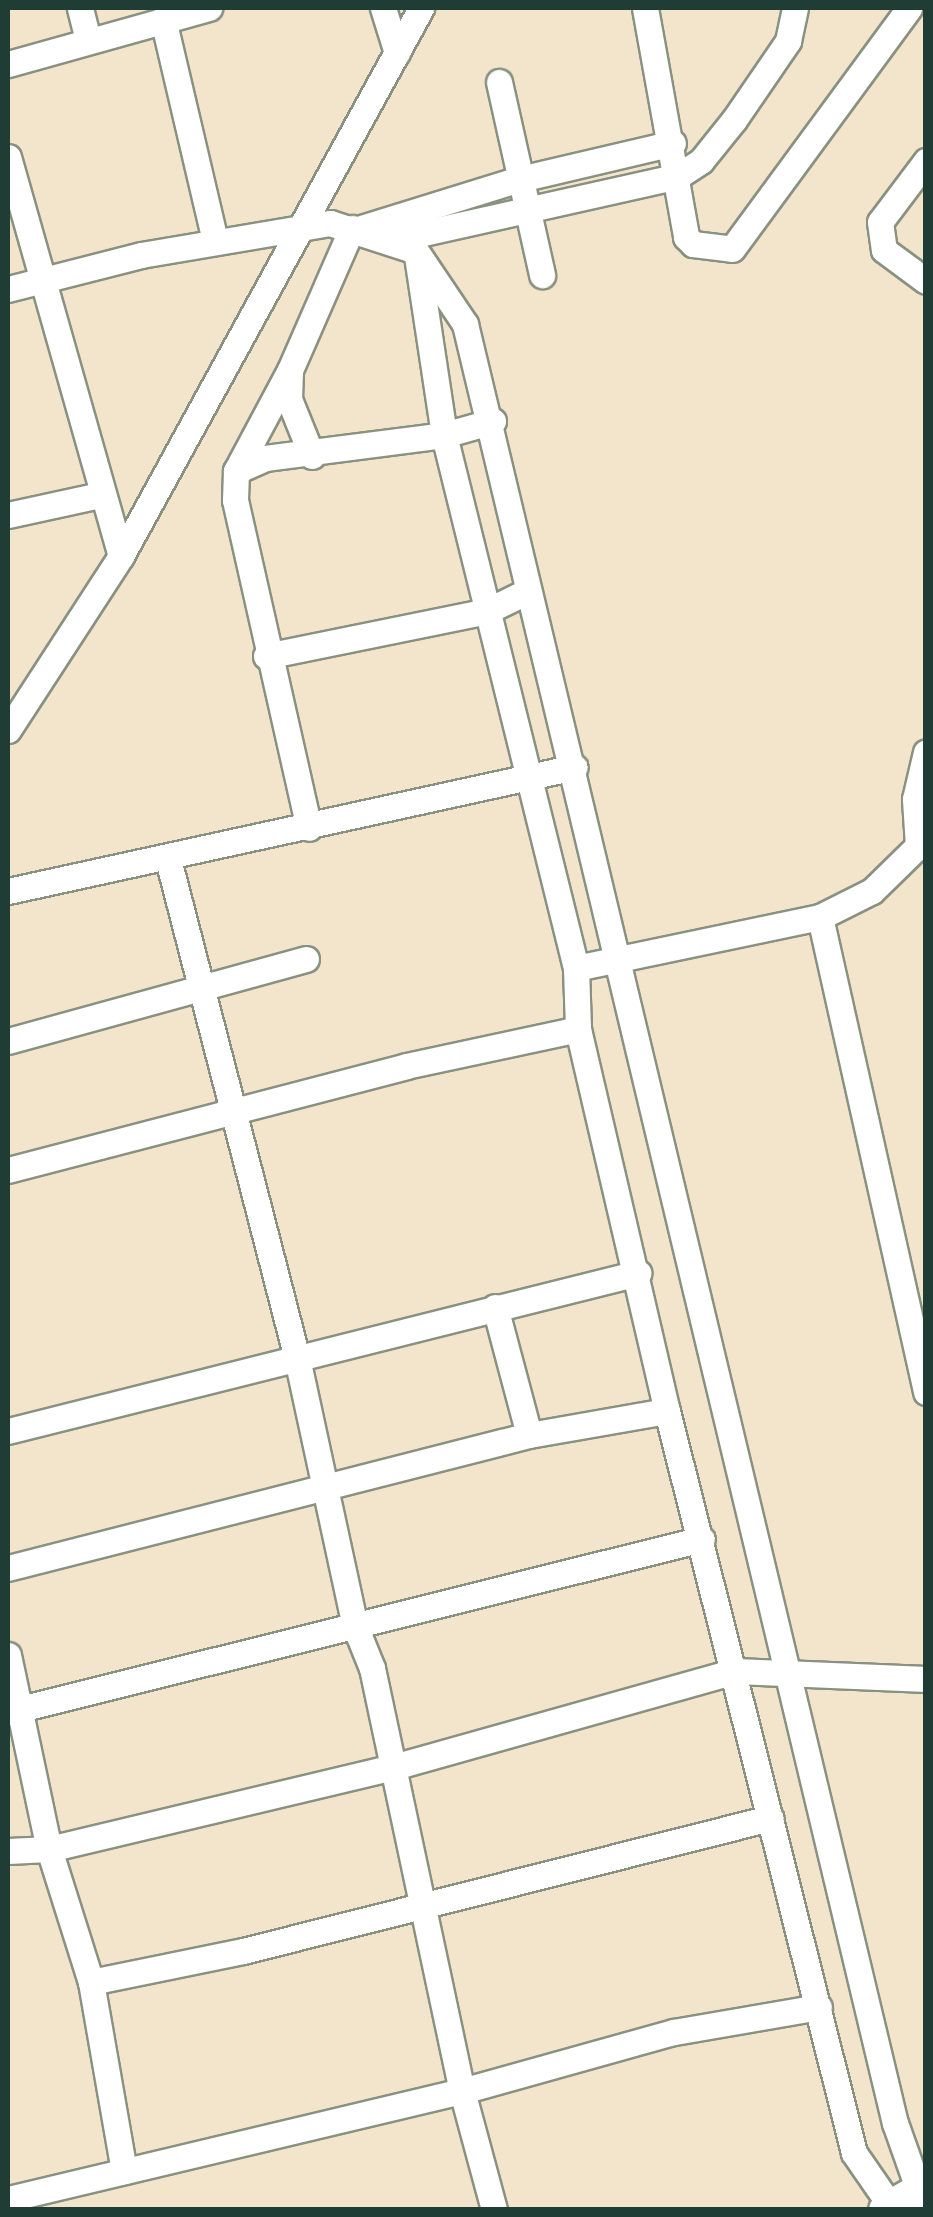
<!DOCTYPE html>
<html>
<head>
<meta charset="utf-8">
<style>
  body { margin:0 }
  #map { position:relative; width:933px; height:2217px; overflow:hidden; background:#f3e5cc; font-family:Dekko,sans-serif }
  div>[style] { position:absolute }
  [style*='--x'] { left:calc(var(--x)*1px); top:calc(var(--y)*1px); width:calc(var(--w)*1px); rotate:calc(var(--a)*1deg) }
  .roads { filter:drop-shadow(2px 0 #899180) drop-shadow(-2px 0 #899180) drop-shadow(0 2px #899180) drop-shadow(0 -2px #899180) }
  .minor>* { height:25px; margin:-12.5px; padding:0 12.5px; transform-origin:12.5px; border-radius:12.5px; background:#fff }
  .secondary>* { height:35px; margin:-17.5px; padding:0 17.5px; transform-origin:17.5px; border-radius:17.5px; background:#fff }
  span { translate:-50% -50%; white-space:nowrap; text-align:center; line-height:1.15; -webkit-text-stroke:8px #f7f3e8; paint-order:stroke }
  .frame { position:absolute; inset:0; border:10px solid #1f3d34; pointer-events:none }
</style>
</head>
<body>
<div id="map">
  <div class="roads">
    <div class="minor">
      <div style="--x:80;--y:8;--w:30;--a:76"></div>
      <div style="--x:383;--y:8;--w:47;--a:72.7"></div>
      <div style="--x:645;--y:8;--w:233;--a:79.8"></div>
      <div style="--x:686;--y:237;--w:10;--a:45"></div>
      <div style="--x:693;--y:244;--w:39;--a:7"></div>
      <div style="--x:732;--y:249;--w:299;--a:-53.7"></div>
      <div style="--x:163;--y:19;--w:228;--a:76.8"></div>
      <div style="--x:8;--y:64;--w:209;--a:-15.6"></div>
      <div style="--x:499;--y:82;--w:198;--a:77.4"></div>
      <div style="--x:8;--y:157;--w:415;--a:74.2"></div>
      <div style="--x:926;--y:161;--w:76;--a:127"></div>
      <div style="--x:880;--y:222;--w:28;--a:82"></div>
      <div style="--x:884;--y:250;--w:52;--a:36.4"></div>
      <div style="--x:358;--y:229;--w:170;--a:-17.2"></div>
      <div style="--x:520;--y:179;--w:157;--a:-13.2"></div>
      <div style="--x:392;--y:240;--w:293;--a:-12.6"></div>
      <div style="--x:678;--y:176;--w:27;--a:-33"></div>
      <div style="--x:701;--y:161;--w:53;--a:-51.2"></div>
      <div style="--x:734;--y:120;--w:96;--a:-55.6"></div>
      <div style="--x:788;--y:41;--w:34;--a:-78"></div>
      <div style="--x:417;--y:256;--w:181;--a:81.4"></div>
      <div style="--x:444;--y:435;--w:549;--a:76.09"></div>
      <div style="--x:576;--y:968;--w:61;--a:88.1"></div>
      <div style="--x:578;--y:1029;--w:392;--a:76.9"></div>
      <div style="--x:667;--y:1411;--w:765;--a:75.85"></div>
      <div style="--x:854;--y:2153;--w:63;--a:55.3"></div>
      <div style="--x:8;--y:289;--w:137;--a:-14.3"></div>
      <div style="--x:141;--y:255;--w:192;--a:-9.6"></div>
      <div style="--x:330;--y:223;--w:90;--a:18"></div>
      <div style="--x:416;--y:251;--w:88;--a:56.1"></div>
      <div style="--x:465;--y:324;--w:1850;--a:76.56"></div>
      <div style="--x:895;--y:2123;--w:69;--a:70.5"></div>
      <div style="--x:290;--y:370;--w:115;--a:118.1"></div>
      <div style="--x:236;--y:471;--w:29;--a:92"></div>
      <div style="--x:235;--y:500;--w:336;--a:77.3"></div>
      <div style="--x:312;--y:456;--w:61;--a:-112"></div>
      <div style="--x:289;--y:399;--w:29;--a:-88"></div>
      <div style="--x:290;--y:370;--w:155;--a:-66.4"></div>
      <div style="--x:236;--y:471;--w:32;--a:-24"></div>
      <div style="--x:265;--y:458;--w:180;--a:-7.3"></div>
      <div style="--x:444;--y:435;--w:51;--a:-15.9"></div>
      <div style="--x:8;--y:515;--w:94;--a:-12.3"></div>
      <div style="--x:266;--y:656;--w:226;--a:-11.5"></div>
      <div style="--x:487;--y:611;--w:46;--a:-26"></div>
      <div style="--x:8;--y:730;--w:207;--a:-57"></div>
      <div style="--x:121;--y:556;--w:625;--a:-61.3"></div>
      <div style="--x:168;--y:859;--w:515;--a:75.51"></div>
      <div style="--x:297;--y:1358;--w:274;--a:77.8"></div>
      <div style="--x:355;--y:1626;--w:45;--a:68"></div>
      <div style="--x:372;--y:1668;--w:432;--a:78"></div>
      <div style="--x:462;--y:2091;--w:123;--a:74.9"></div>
      <div style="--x:8;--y:891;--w:580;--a:-12.34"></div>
      <div style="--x:820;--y:917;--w:487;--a:77.4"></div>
      <div style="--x:576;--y:968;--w:249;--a:-11.8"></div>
      <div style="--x:820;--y:917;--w:58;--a:-26.6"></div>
      <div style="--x:872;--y:891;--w:64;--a:-44.4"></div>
      <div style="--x:918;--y:846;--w:47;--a:-93.7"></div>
      <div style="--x:915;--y:799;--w:48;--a:-76.8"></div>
      <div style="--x:8;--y:1041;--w:309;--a:-15.4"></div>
      <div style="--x:8;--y:1170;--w:411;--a:-14.6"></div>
      <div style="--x:406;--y:1066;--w:176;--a:-12.1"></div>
      <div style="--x:495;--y:1307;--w:132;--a:75.1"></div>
      <div style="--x:8;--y:1431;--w:650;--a:-14.08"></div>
      <div style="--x:8;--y:1568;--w:538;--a:-14.32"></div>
      <div style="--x:529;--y:1435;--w:140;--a:-9.9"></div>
      <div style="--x:8;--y:1655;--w:198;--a:78.1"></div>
      <div style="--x:49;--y:1849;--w:139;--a:72.5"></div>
      <div style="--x:91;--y:1982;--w:192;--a:80.1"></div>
      <div style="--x:8;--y:1712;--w:715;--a:-14"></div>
      <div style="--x:8;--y:1851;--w:41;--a:-2.8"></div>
      <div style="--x:49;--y:1849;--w:350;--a:-13.4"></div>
      <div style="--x:390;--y:1768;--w:359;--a:-15.7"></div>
      <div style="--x:736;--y:1671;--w:190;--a:2.4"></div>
      <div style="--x:91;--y:1982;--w:155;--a:-11.5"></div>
      <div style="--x:243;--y:1951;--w:544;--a:-14.16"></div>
      <div style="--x:8;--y:2199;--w:467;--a:-13.4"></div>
      <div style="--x:462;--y:2091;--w:220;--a:-15.6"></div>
      <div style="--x:674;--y:2032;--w:147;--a:-9.8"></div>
    </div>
    <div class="secondary">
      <div style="--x:886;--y:2210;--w:46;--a:-29.9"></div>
    </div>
  </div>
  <div class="frame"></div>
</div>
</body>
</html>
